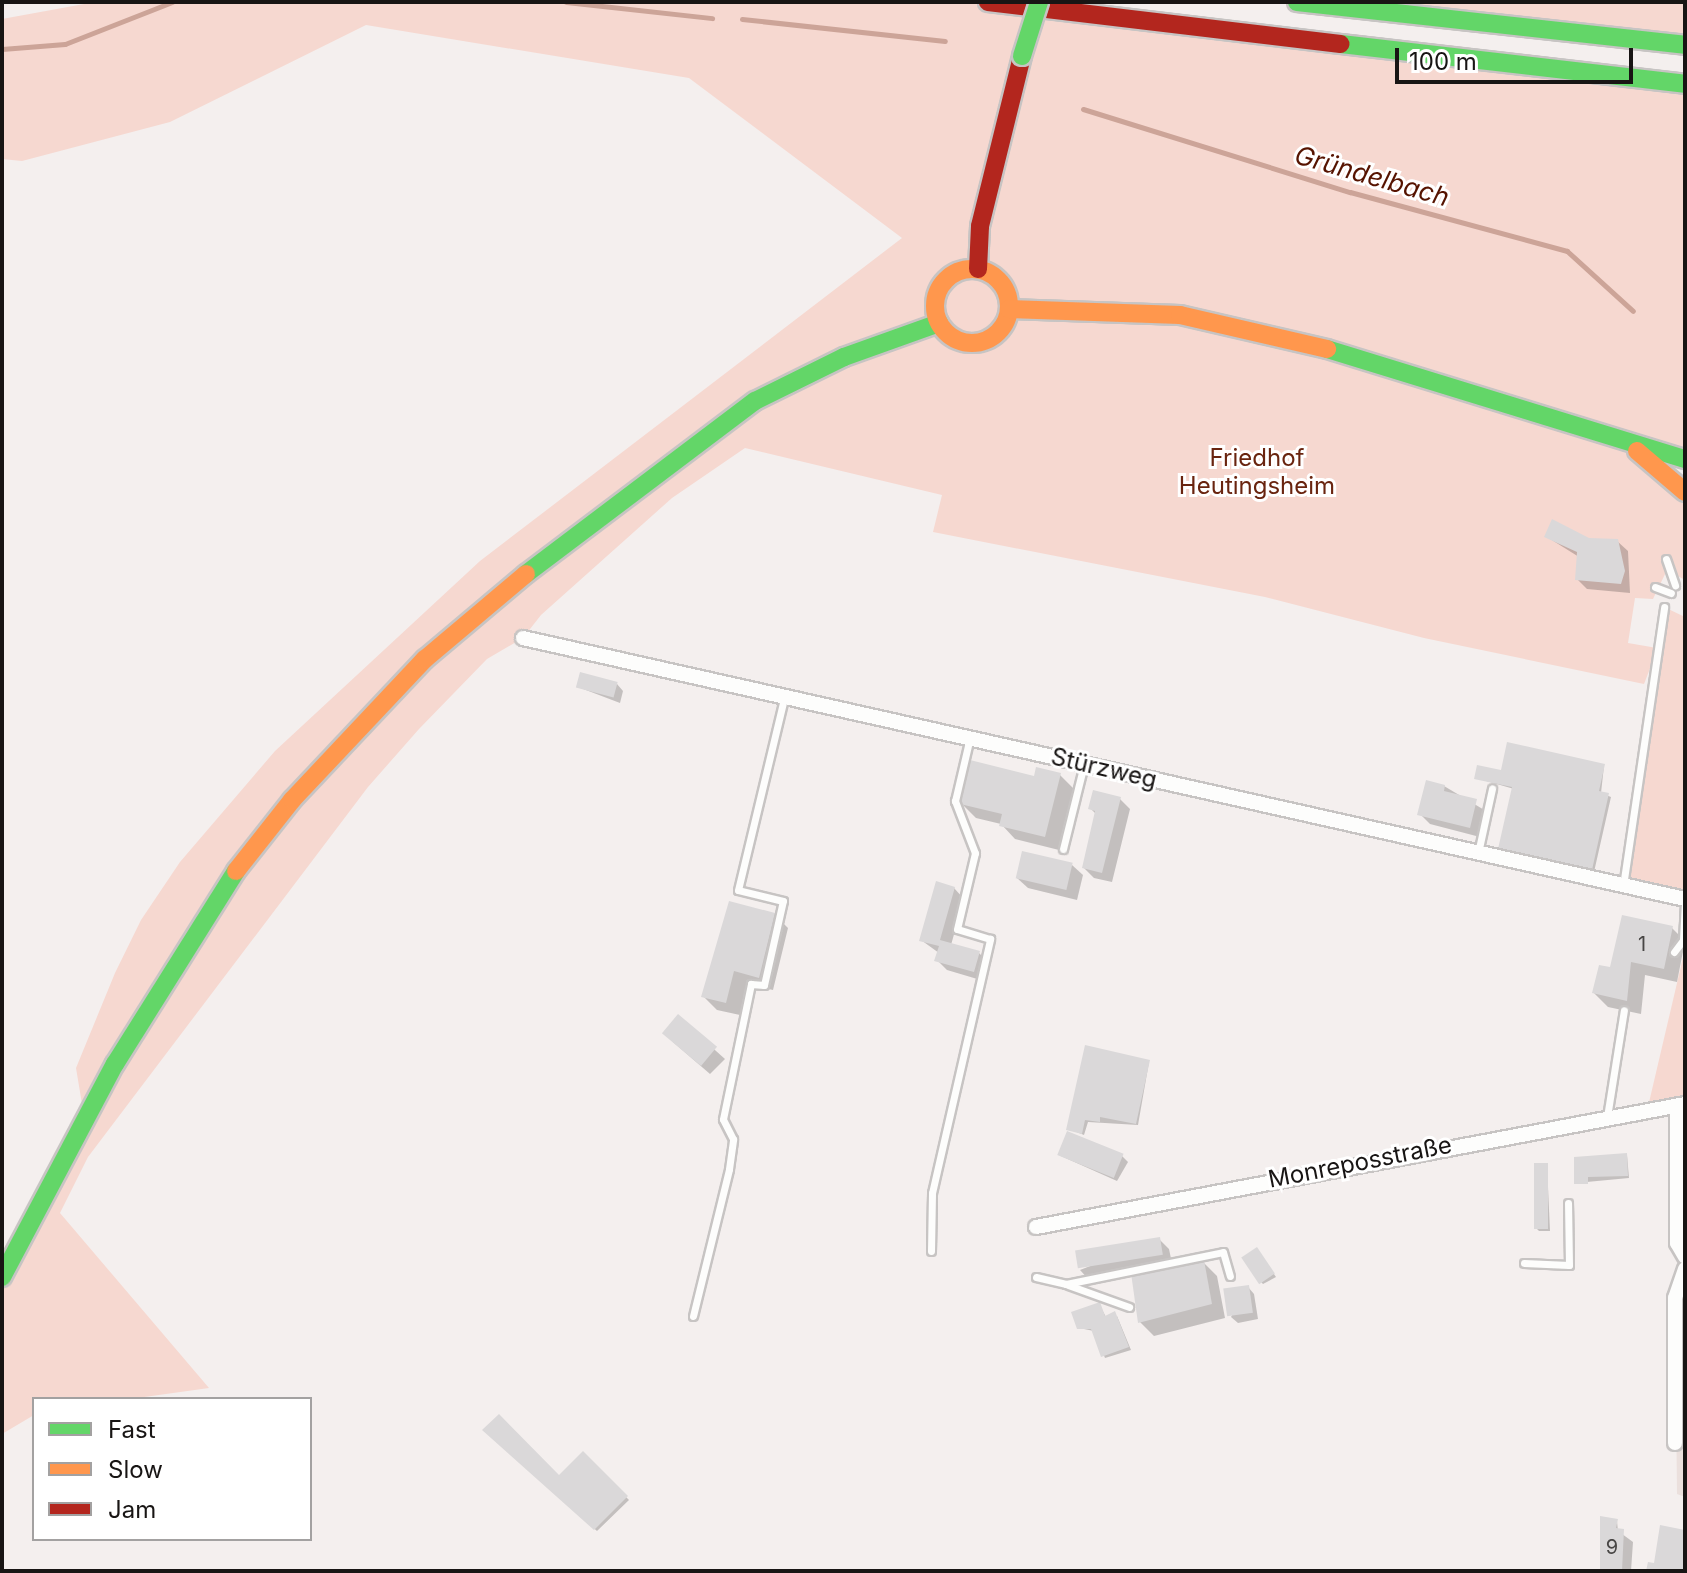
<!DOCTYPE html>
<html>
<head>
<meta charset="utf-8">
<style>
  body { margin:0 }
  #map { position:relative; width:1687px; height:1573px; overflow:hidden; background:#f4efee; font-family:Inter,sans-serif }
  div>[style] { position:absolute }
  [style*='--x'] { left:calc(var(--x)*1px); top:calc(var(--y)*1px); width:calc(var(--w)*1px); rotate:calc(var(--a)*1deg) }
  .built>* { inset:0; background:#ebe0dd }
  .green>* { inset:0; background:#f6d8d0 }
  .shadow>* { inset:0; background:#0003 }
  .stream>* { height:5px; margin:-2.5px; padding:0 2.5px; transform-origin:2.5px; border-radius:2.5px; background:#cca498 }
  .building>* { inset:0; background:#dad8d9; transform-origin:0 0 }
  .roads { filter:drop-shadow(2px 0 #c7c4c3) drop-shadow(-2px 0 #c7c4c3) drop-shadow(0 2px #c7c4c3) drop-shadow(0 -2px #c7c4c3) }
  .lane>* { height:7px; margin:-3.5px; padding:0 3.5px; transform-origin:3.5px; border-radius:3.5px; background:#fdfdfc }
  .street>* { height:14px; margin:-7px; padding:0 7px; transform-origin:7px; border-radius:7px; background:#fdfdfc }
  .fast>* { height:18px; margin:-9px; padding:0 9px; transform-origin:9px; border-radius:9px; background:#63d668 }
  .slow>* { height:18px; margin:-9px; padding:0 9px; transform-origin:9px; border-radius:9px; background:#ff974d }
  .slow>.ring { margin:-9px; padding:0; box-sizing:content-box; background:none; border:18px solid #ff974d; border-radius:50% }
  .jam>* { height:18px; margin:-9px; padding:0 9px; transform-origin:9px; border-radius:9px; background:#b3261e }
  .bridges { filter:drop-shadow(2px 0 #c7c4c3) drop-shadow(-2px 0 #c7c4c3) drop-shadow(0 2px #c7c4c3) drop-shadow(0 -2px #c7c4c3) }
  .fast-bridge>* { height:18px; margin:-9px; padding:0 9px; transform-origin:9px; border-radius:9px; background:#63d668 }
  span { translate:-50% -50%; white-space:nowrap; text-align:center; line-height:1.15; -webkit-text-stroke:6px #fff; paint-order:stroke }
  .number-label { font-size:20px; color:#484645 }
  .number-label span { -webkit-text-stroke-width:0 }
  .park-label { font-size:24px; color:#69240f }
  .street-label { font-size:24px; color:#181514 }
  .water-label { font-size:26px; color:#561300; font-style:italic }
  .frame { position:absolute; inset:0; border:4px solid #181514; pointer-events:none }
  .legend { position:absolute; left:32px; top:1397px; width:280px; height:144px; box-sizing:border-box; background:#fff; border:2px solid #a3a1a1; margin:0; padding:10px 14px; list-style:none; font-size:24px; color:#181514 }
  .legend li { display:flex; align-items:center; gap:16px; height:40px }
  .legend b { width:40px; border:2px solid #a3a1a1 }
  .scale { position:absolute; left:1395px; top:48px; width:238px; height:36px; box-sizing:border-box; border:4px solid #181514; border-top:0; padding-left:10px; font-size:24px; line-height:28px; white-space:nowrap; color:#181514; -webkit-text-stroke:6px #fff; paint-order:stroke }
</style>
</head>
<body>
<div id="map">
  <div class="built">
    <div style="clip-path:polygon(1685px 1269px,1685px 1497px,1677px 1494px,1675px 1298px)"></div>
  </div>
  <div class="green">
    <div style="clip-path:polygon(95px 2px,986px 2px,1685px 84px,1685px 459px,1657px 451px,1685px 492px,1685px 580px,1667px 570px,1653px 599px,1635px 598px,1628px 643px,1657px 648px,1664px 607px,1685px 617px,1685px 899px,1623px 886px,1656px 653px,1644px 684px,1424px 638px,1265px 597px,933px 532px,942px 495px,745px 448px,672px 498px,541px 615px,523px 638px,487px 659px,419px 729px,368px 787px,88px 1157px,60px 1213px,209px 1388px,130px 1399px,34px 1399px,34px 1415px,2px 1434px,2px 1277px,85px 1122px,76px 1068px,115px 973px,141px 920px,180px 862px,275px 751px,480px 561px,902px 238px,689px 78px,366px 25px,170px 122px,22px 161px,2px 159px,2px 19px)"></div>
    <div style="clip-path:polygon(1297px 2px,1685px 2px,1685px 45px)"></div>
    <div style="clip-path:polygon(1685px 949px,1685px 1104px,1647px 1111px)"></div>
  </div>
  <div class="shadow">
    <div style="clip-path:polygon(1547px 537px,1617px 541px,1628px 551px,1630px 593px,1587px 589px,1577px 579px,1579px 557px)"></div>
    <div style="clip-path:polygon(617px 684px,623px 691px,620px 703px,578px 687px)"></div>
    <div style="clip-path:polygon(1604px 766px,1601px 793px,1611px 797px,1594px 872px,1500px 849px,1514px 789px,1476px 778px)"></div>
    <div style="clip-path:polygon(1060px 775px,1074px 789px,1059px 850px,1015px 839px,1001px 824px,976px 818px,962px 804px)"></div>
    <div style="clip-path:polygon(1444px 786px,1486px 811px,1480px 837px,1430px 824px,1420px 814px)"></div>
    <div style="clip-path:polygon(1120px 799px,1130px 809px,1112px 882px,1094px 878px,1084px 868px,1097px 815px,1090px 808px)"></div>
    <div style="clip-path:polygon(1072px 865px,1083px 875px,1077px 900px,1028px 888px,1017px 878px)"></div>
    <div style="clip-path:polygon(954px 888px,964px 899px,951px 945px,979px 953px,989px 963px,984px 981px,947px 970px,937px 960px,939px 953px,921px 940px)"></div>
    <div style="clip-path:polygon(774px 914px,788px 928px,773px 990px,747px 984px,740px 1015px,717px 1010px,703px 996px)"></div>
    <div style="clip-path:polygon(1672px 928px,1685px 941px,1677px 982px,1645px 975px,1641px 1014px,1608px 1007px,1594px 993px,1612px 969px)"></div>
    <div style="clip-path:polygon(678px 1017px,725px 1059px,710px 1074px,673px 1042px)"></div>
    <div style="clip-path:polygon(1149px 1062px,1138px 1125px,1088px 1122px,1084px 1135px,1069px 1129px)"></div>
    <div style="clip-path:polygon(1627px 1155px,1629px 1178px,1576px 1183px)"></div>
    <div style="clip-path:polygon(1061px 1156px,1122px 1156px,1128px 1162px,1117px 1181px)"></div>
    <div style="clip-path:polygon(1547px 1165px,1550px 1231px,1539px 1231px,1536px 1228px)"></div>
    <div style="clip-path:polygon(1159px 1239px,1169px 1249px,1173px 1268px,1203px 1262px,1217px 1276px,1225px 1318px,1154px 1336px,1140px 1322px,1133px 1272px,1090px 1281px,1080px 1270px)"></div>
    <div style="clip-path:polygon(1259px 1252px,1276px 1277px,1263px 1284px,1260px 1281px)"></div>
    <div style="clip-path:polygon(1248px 1287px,1254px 1294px,1258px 1319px,1238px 1323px,1231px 1317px)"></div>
    <div style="clip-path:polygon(1099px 1304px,1106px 1317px,1117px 1316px,1131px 1350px,1105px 1358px,1094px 1331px,1079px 1328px)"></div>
    <div style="clip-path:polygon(485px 1430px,559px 1477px,583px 1454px,629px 1500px,597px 1531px)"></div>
    <div style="clip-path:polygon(1602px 1518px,1617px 1521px,1618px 1531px,1633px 1542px,1631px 1571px,1602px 1571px)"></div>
  </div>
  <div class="stream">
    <div style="--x:566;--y:2;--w:147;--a:6.3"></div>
    <div style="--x:742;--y:19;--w:204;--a:6.2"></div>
    <div style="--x:2;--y:49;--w:63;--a:-4.5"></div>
    <div style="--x:65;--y:44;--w:115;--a:-21.4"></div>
    <div style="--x:1083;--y:109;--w:280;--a:17.3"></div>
    <div style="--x:1350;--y:192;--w:225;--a:15.2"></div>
    <div style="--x:1567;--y:251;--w:89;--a:42.3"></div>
  </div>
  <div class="building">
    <div style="clip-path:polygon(1552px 519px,1589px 538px,1618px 539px,1625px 571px,1621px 584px,1575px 580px,1577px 552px,1544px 537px)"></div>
    <div style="left:580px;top:672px;width:39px;height:16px;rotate:15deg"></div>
    <div style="clip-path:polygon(1507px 742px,1605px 764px,1599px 791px,1609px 793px,1592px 870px,1498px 849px,1512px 787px,1474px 779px,1477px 765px,1501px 770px)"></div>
    <div style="clip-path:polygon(970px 760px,1034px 776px,1036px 767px,1061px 773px,1045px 837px,999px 826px,1002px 814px,960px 804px)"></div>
    <div style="clip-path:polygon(1426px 780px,1445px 785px,1444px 791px,1477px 799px,1470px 828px,1417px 815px)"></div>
    <div style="clip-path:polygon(1093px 790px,1121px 797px,1102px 873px,1082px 868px,1095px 811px,1088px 809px)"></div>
    <div style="left:1022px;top:851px;width:52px;height:28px;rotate:13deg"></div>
    <div style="clip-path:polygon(936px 881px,955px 887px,940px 940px,980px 951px,974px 972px,934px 961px,939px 946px,919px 941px)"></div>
    <div style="clip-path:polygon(729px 901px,775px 913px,759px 978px,734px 971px,726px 1003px,701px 997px)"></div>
    <div style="clip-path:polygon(1622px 915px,1673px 926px,1664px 969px,1631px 962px,1627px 1001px,1592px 993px,1599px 965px,1610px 967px)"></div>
    <div style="left:678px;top:1014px;width:51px;height:25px;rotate:40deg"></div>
    <div style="clip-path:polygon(1085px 1045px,1150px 1060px,1136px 1124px,1100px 1117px,1100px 1122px,1085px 1120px,1082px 1134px,1066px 1130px)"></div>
    <div style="left:1067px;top:1131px;width:61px;height:26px;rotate:22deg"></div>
    <div style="clip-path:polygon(1627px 1153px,1628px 1176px,1588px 1177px,1588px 1184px,1574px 1184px,1574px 1157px)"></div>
    <div style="left:1534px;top:1163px;width:14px;height:66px"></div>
    <div style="left:1160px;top:1237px;width:18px;height:86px;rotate:81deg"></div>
    <div style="left:1257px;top:1247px;width:32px;height:19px;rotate:56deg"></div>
    <div style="clip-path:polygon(1204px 1260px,1212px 1304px,1138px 1323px,1131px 1273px)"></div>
    <div style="left:1249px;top:1285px;width:28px;height:26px;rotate:82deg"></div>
    <div style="clip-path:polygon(1100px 1302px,1105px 1316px,1115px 1311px,1129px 1347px,1101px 1357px,1091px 1329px,1077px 1329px,1071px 1312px)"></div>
    <div style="clip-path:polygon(499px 1414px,559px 1475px,583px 1451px,628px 1496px,594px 1530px,482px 1430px)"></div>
    <div style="clip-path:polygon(1600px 1516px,1618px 1519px,1616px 1528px,1624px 1529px,1622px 1571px,1600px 1571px)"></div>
    <div style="clip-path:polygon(1660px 1525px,1685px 1530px,1685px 1571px,1646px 1571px,1648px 1562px,1654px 1563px)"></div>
  </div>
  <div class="roads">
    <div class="lane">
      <div style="--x:1666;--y:559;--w:28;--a:71"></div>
      <div style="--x:1655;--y:587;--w:17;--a:21"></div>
      <div style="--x:1063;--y:849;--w:88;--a:-76.1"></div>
      <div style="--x:1478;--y:853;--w:66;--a:-77.7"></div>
      <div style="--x:1623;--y:886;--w:282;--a:-81.6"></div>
      <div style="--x:1674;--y:952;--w:15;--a:-53"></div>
      <div style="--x:1683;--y:940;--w:33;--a:-87"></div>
      <div style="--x:1607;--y:1117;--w:108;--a:-81"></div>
      <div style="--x:931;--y:1251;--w:58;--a:-89"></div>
      <div style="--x:932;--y:1193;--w:261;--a:-77.1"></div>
      <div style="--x:990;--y:939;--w:34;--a:-163"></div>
      <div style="--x:957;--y:929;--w:78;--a:-76.7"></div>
      <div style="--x:975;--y:853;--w:56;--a:-111"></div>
      <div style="--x:955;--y:801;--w:66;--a:-76.8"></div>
      <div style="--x:1524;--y:1263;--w:45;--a:2.5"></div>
      <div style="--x:1569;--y:1265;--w:62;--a:-90.9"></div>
      <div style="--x:1036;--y:1277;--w:31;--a:13"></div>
      <div style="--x:1066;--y:1284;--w:160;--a:-11.5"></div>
      <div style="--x:1223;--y:1252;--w:25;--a:74"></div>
      <div style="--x:1068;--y:1285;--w:65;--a:19.8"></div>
      <div style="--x:693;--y:1316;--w:151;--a:-76.2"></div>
      <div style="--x:729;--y:1169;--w:30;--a:-82"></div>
      <div style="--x:733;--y:1139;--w:22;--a:-117"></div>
      <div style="--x:723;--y:1119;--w:138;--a:-78.3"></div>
      <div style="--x:751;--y:984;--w:13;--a:4"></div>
      <div style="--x:764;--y:985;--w:86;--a:-77.3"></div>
      <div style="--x:783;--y:901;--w:46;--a:-166.3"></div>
      <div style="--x:738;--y:890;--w:197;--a:-76.5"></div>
    </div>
    <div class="street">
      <div style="--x:523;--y:638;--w:1191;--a:12.66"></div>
      <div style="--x:1677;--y:1106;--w:137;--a:90"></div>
      <div style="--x:1677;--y:1243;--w:16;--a:60"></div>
      <div style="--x:1036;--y:1227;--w:661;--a:-10.73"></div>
      <div style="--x:1675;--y:1443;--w:145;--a:-90"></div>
      <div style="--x:1675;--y:1298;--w:31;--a:-71"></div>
    </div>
    <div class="fast">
      <div style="--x:1297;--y:2;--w:390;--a:6.3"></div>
      <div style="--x:1341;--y:44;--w:346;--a:6.6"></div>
      <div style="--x:1327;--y:349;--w:375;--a:17.1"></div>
      <div style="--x:526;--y:574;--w:287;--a:-37.1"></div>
      <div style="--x:755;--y:401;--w:99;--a:-26.3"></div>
      <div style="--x:844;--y:357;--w:101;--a:-19.7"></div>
      <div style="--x:2;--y:1277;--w:241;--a:-62.1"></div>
      <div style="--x:115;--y:1064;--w:228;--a:-57.9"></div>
    </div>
    <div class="slow">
      <div class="ring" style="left:935px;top:269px;width:56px;height:56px"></div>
      <div style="--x:1009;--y:309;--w:171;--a:2"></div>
      <div style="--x:1180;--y:315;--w:151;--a:13"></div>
      <div style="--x:1637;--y:451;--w:63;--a:40.5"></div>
      <div style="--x:236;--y:871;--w:90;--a:-51.7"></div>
      <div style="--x:292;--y:800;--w:194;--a:-46.7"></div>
      <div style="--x:425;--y:659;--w:132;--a:-40.1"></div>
    </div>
    <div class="jam">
      <div style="--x:988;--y:2;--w:355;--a:6.8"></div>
      <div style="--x:978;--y:269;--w:43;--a:-87.3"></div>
      <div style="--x:980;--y:226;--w:175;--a:-76.1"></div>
    </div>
  </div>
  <div class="bridges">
    <div class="fast-bridge">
      <div style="--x:1022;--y:56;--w:57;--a:-72.5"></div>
    </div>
  </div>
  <div class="number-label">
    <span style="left:1642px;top:944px">1</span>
    <span style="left:1612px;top:1547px">9</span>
  </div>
  <div class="park-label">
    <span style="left:1257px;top:472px">Friedhof<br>Heutingsheim</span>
  </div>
  <div class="street-label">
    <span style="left:1104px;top:768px;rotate:13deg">Stürzweg</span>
    <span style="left:1360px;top:1162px;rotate:-11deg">Monreposstraße</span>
  </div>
  <div class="water-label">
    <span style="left:1372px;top:176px;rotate:16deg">Gründelbach</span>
  </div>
  <div class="frame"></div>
  <ul class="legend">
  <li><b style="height:10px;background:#63d668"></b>Fast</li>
  <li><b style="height:10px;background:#ff974d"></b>Slow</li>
  <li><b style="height:10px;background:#b3261e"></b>Jam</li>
  </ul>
  <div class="scale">100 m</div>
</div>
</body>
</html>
